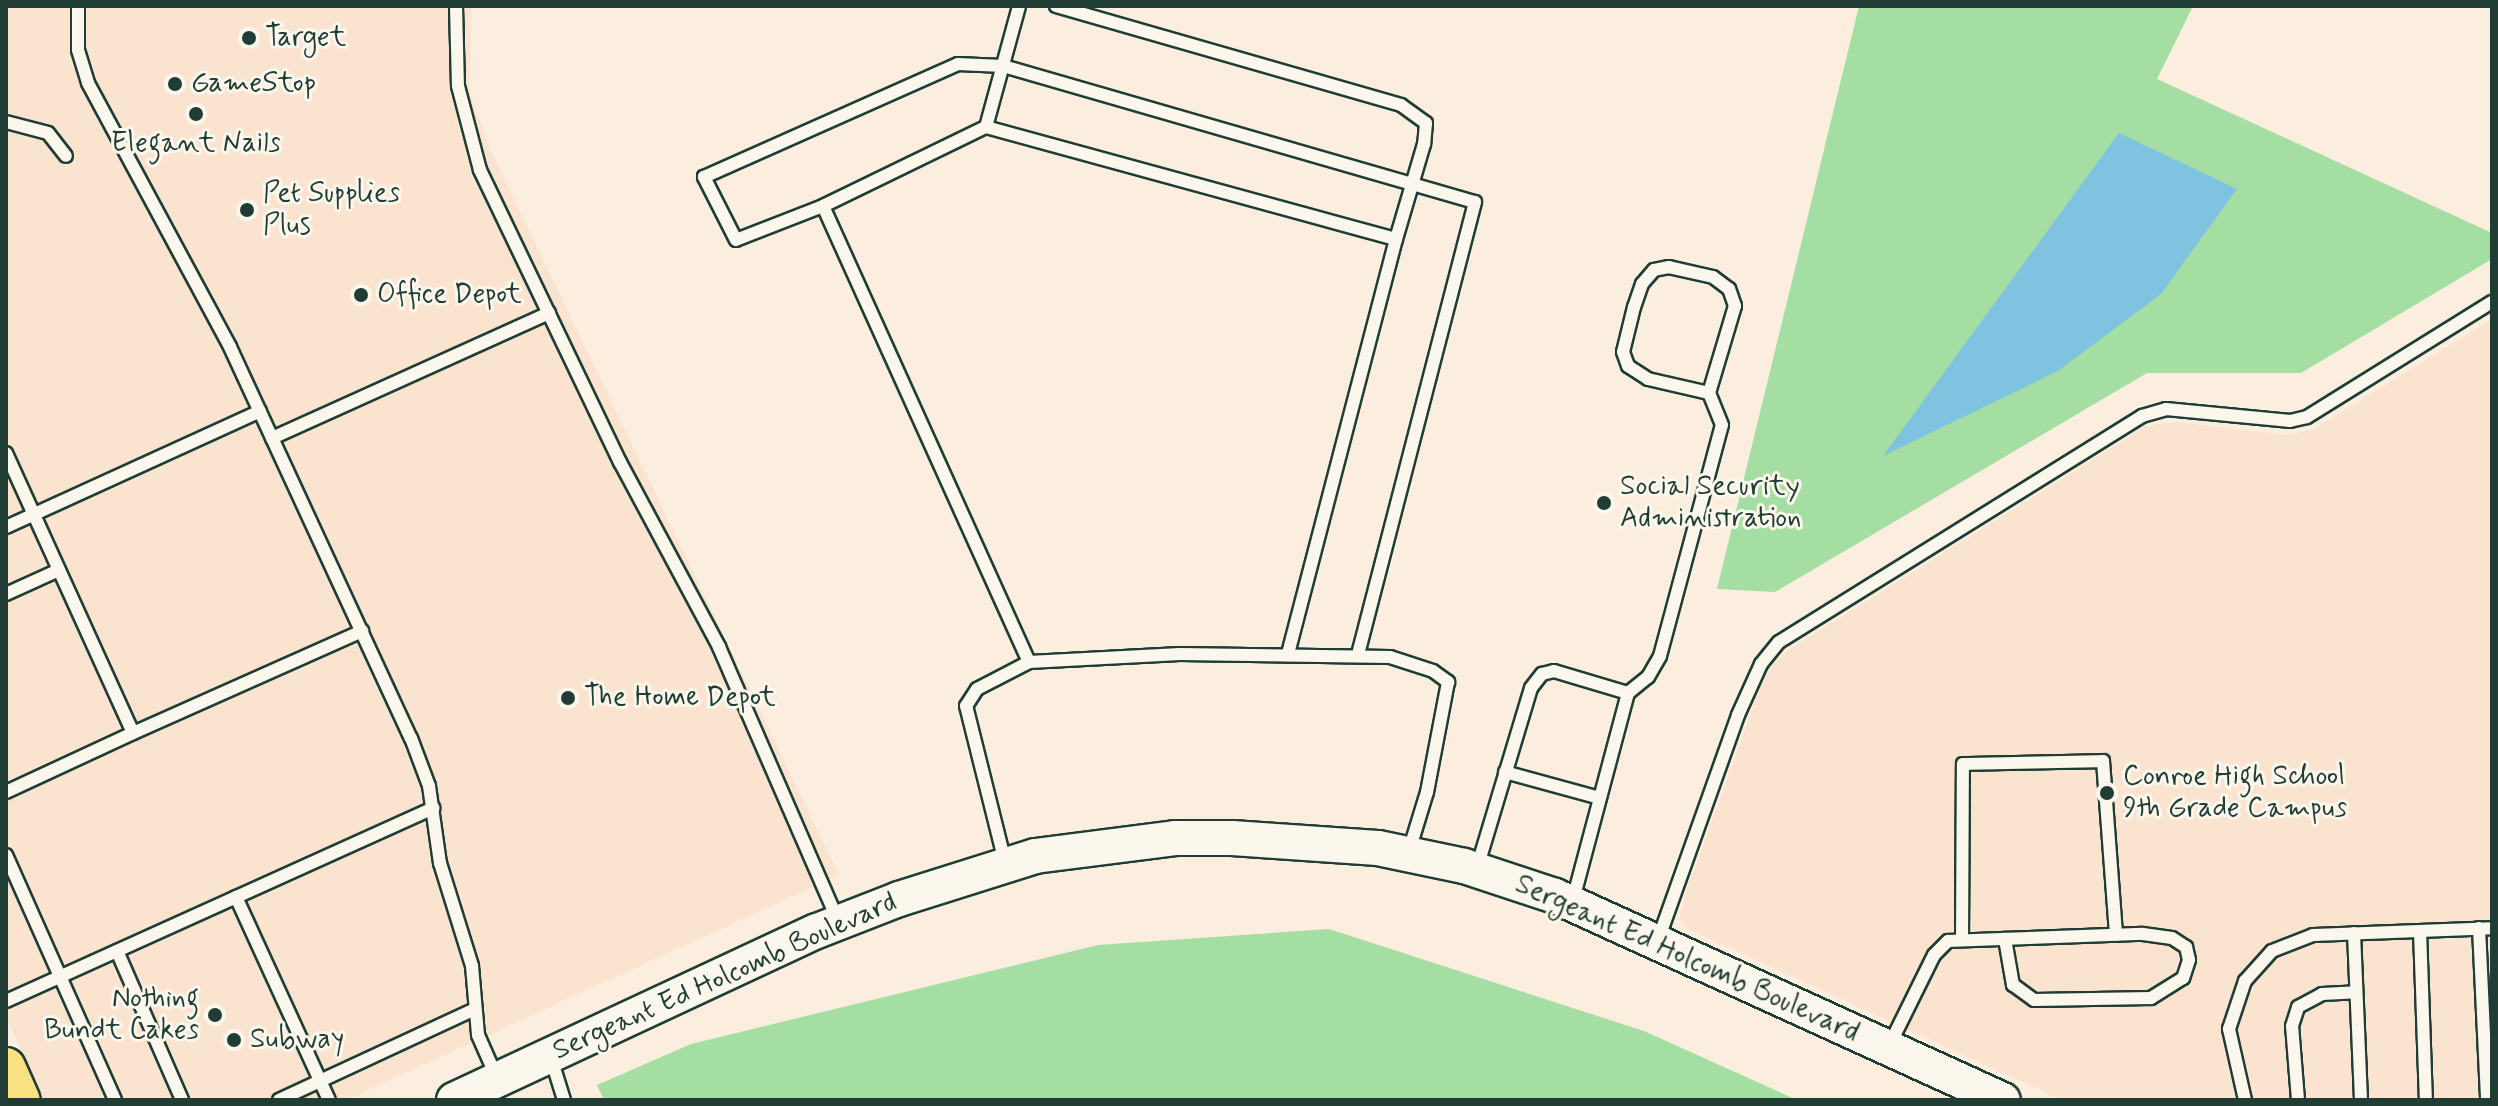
<!DOCTYPE html>
<html>
<head>
<meta charset="utf-8">
<style>
  body { margin:0 }
  #map { position:relative; width:2498px; height:1106px; overflow:hidden; background:#fbeedf; font-family:Mynerve,sans-serif }
  div>[style] { position:absolute }
  [style*='--x'] { left:calc(var(--x)*1px); top:calc(var(--y)*1px); width:calc(var(--w)*1px); rotate:calc(var(--a)*1deg) }
  .built>* { inset:0; background:#fbe4cf }
  .green>* { inset:0; background:#a4dea3 }
  .water>* { inset:0; background:#80c3e1 }
  .roads { filter:drop-shadow(2px 0 #1f3d34) drop-shadow(-2px 0 #1f3d34) drop-shadow(0 2px #1f3d34) drop-shadow(0 -2px #1f3d34) }
  .lane>* { height:12px; margin:-6px; padding:0 6px; transform-origin:6px; border-radius:6px; background:#fbf7ec }
  .secondary>* { height:34px; margin:-17px; padding:0 17px; transform-origin:17px; border-radius:17px; background:#fbf7ec }
  .primary>* { height:38px; margin:-19px; padding:0 19px; transform-origin:19px; border-radius:19px; background:#f9e181 }
  .dots>* { width:22px; height:22px; translate:-50% -50%; box-sizing:border-box; border:4px solid #fbf7ec; border-radius:50% }
  span { translate:-50% -50%; white-space:nowrap; text-align:center; line-height:1.15; -webkit-text-stroke:6px #fbf7ec; paint-order:stroke }
  .poi-label { font-size:28px; color:#1f3d34 }
  .left { translate:0 -50%; text-align:left }
  .right { translate:-100% -50%; text-align:right }
  .street-label { font-size:28px; color:#1f3d34 }
  .frame { position:absolute; inset:0; border:8px solid #1f3d34; pointer-events:none }
</style>
</head>
<body>
<div id="map">
  <div class="built">
    <div style="clip-path:polygon(6px 6px,472px 6px,469px 90px,489px 147px,839px 875px,346px 1100px,44px 1100px,6px 1017px)"></div>
    <div style="clip-path:polygon(2492px 319px,2492px 1100px,2062px 1100px,1686px 928px,1680px 917px,1684px 898px,1760px 688px,1771px 666px,1787px 651px,2146px 426px,2176px 422px,2287px 435px,2314px 429px)"></div>
  </div>
  <div class="green">
    <div style="clip-path:polygon(1859px 6px,2193px 6px,2157px 79px,2492px 233px,2492px 259px,2301px 373px,2147px 373px,1775px 592px,1717px 589px)"></div>
    <div style="clip-path:polygon(1329px 929px,1644px 1031px,1797px 1100px,604px 1100px,597px 1085px,691px 1044px,1098px 945px)"></div>
  </div>
  <div class="water">
    <div style="clip-path:polygon(2119px 133px,2237px 189px,2161px 294px,2058px 371px,1883px 456px)"></div>
  </div>
  <div class="roads">
    <div class="lane">
      <div style="--x:78;--y:6;--w:44;--a:90"></div>
      <div style="--x:78;--y:50;--w:34;--a:73"></div>
      <div style="--x:88;--y:83;--w:300;--a:61.7"></div>
      <div style="--x:230;--y:347;--w:431;--a:65.2"></div>
      <div style="--x:411;--y:738;--w:51;--a:69.4"></div>
      <div style="--x:429;--y:786;--w:78;--a:81.9"></div>
      <div style="--x:440;--y:863;--w:108;--a:72.7"></div>
      <div style="--x:472;--y:966;--w:69;--a:85"></div>
      <div style="--x:478;--y:1035;--w:45;--a:66.3"></div>
      <div style="--x:456;--y:6;--w:80;--a:88.6"></div>
      <div style="--x:458;--y:86;--w:87;--a:75.3"></div>
      <div style="--x:480;--y:170;--w:324;--a:64.4"></div>
      <div style="--x:620;--y:462;--w:210;--a:61.8"></div>
      <div style="--x:719;--y:647;--w:296;--a:66.5"></div>
      <div style="--x:1056;--y:6;--w:359;--a:16"></div>
      <div style="--x:1401;--y:105;--w:31;--a:36"></div>
      <div style="--x:1426;--y:123;--w:21;--a:95"></div>
      <div style="--x:1424;--y:144;--w:99;--a:106.4"></div>
      <div style="--x:6;--y:122;--w:43;--a:14.7"></div>
      <div style="--x:48;--y:133;--w:29;--a:52"></div>
      <div style="--x:986;--y:127;--w:125;--a:-74.7"></div>
      <div style="--x:823;--y:206;--w:181;--a:-25.9"></div>
      <div style="--x:986;--y:127;--w:425;--a:15.3"></div>
      <div style="--x:1396;--y:239;--w:430;--a:104.6"></div>
      <div style="--x:272;--y:438;--w:304;--a:-24.3"></div>
      <div style="--x:6;--y:453;--w:307;--a:65.6"></div>
      <div style="--x:133;--y:733;--w:251;--a:-24"></div>
      <div style="--x:6;--y:527;--w:279;--a:-24.5"></div>
      <div style="--x:6;--y:594;--w:58;--a:-24.4"></div>
      <div style="--x:1029;--y:662;--w:500;--a:-114.31"></div>
      <div style="--x:823;--y:206;--w:93;--a:158.7"></div>
      <div style="--x:736;--y:240;--w:71;--a:-116.9"></div>
      <div style="--x:704;--y:177;--w:278;--a:-24"></div>
      <div style="--x:958;--y:64;--w:45;--a:2.5"></div>
      <div style="--x:1003;--y:66;--w:491;--a:16.1"></div>
      <div style="--x:1475;--y:202;--w:469;--a:104.5"></div>
      <div style="--x:1628;--y:693;--w:26;--a:-39"></div>
      <div style="--x:1648;--y:677;--w:24;--a:-60"></div>
      <div style="--x:1660;--y:656;--w:239;--a:-75"></div>
      <div style="--x:1722;--y:425;--w:35;--a:-112"></div>
      <div style="--x:1709;--y:393;--w:91;--a:-73.4"></div>
      <div style="--x:1735;--y:306;--w:18;--a:-109"></div>
      <div style="--x:1729;--y:289;--w:20;--a:-143"></div>
      <div style="--x:1713;--y:277;--w:45;--a:-167.2"></div>
      <div style="--x:1669;--y:267;--w:15;--a:169"></div>
      <div style="--x:1654;--y:270;--w:18;--a:131"></div>
      <div style="--x:1642;--y:284;--w:24;--a:109"></div>
      <div style="--x:1634;--y:307;--w:46;--a:103.7"></div>
      <div style="--x:1623;--y:352;--w:15;--a:70"></div>
      <div style="--x:1628;--y:366;--w:24;--a:33"></div>
      <div style="--x:1648;--y:379;--w:63;--a:12.9"></div>
      <div style="--x:1505;--y:772;--w:98;--a:15.3"></div>
      <div style="--x:6;--y:792;--w:140;--a:-24.9"></div>
      <div style="--x:6;--y:855;--w:268;--a:66"></div>
      <div style="--x:1005;--y:862;--w:161;--a:-104"></div>
      <div style="--x:966;--y:706;--w:20;--a:-57"></div>
      <div style="--x:977;--y:689;--w:59;--a:-27.4"></div>
      <div style="--x:1029;--y:662;--w:151;--a:-3"></div>
      <div style="--x:1180;--y:654;--w:210;--a:0.8"></div>
      <div style="--x:1390;--y:657;--w:45;--a:18"></div>
      <div style="--x:1433;--y:671;--w:19;--a:36"></div>
      <div style="--x:1448;--y:682;--w:112;--a:100.8"></div>
      <div style="--x:1427;--y:792;--w:65;--a:107"></div>
      <div style="--x:1477;--y:868;--w:188;--a:-73.3"></div>
      <div style="--x:1531;--y:688;--w:18;--a:-52"></div>
      <div style="--x:1542;--y:674;--w:12;--a:-14"></div>
      <div style="--x:1554;--y:671;--w:77;--a:16.6"></div>
      <div style="--x:1628;--y:693;--w:214;--a:104.9"></div>
      <div style="--x:236;--y:897;--w:223;--a:65.4"></div>
      <div style="--x:2479;--y:928;--w:172;--a:87.3"></div>
      <div style="--x:2420;--y:931;--w:169;--a:88"></div>
      <div style="--x:2354;--y:933;--w:167;--a:87.6"></div>
      <div style="--x:1658;--y:940;--w:239;--a:-70.4"></div>
      <div style="--x:1738;--y:715;--w:56;--a:-65.7"></div>
      <div style="--x:1761;--y:664;--w:28;--a:-51"></div>
      <div style="--x:1779;--y:642;--w:428;--a:-31.9"></div>
      <div style="--x:2142;--y:416;--w:25;--a:-16"></div>
      <div style="--x:2166;--y:409;--w:125;--a:5.5"></div>
      <div style="--x:2290;--y:421;--w:17;--a:-13"></div>
      <div style="--x:2307;--y:417;--w:218;--a:-31.9"></div>
      <div style="--x:1962;--y:940;--w:176;--a:-89.7"></div>
      <div style="--x:1963;--y:764;--w:140;--a:-1.2"></div>
      <div style="--x:2103;--y:761;--w:174;--a:85.7"></div>
      <div style="--x:117;--y:951;--w:163;--a:66.4"></div>
      <div style="--x:6;--y:1001;--w:469;--a:-24.3"></div>
      <div style="--x:1890;--y:1044;--w:99;--a:-63.7"></div>
      <div style="--x:1934;--y:955;--w:20;--a:-45"></div>
      <div style="--x:1948;--y:941;--w:195;--a:-2.1"></div>
      <div style="--x:2143;--y:934;--w:29;--a:8"></div>
      <div style="--x:2172;--y:938;--w:17;--a:33"></div>
      <div style="--x:2186;--y:947;--w:13;--a:77"></div>
      <div style="--x:2189;--y:960;--w:19;--a:108"></div>
      <div style="--x:2183;--y:978;--w:38;--a:148"></div>
      <div style="--x:2151;--y:998;--w:117;--a:179"></div>
      <div style="--x:2034;--y:1000;--w:26;--a:-144"></div>
      <div style="--x:2013;--y:985;--w:47;--a:-99.9"></div>
      <div style="--x:551;--y:1058;--w:44;--a:72.8"></div>
      <div style="--x:279;--y:1100;--w:214;--a:-24.9"></div>
      <div style="--x:2245;--y:1100;--w:73;--a:-102.7"></div>
      <div style="--x:2229;--y:1029;--w:51;--a:-71.6"></div>
      <div style="--x:2245;--y:981;--w:40;--a:-48"></div>
      <div style="--x:2272;--y:951;--w:44;--a:-21.3"></div>
      <div style="--x:2313;--y:935;--w:179;--a:-2.2"></div>
      <div style="--x:2298;--y:1100;--w:74;--a:-94.6"></div>
      <div style="--x:2292;--y:1026;--w:20;--a:-72"></div>
      <div style="--x:2298;--y:1007;--w:27;--a:-28"></div>
      <div style="--x:2322;--y:994;--w:34;--a:-3"></div>
    </div>
    <div class="secondary">
      <div style="--x:454;--y:1100;--w:400;--a:-25"></div>
      <div style="--x:817;--y:931;--w:88;--a:-21.3"></div>
      <div style="--x:899;--y:899;--w:143;--a:-17.5"></div>
      <div style="--x:1035;--y:856;--w:141;--a:-7.3"></div>
      <div style="--x:1175;--y:838;--w:57;--a:0"></div>
      <div style="--x:1232;--y:838;--w:146;--a:3.9"></div>
      <div style="--x:1378;--y:848;--w:88;--a:11.8"></div>
      <div style="--x:1464;--y:866;--w:96;--a:18.2"></div>
      <div style="--x:1555;--y:896;--w:492;--a:24.5"></div>
    </div>
    <div class="primary">
      <div style="--x:6;--y:1067;--w:36;--a:66"></div>
    </div>
  </div>
  <div class="dots">
    <div style="left:249px;top:38px;background:#1f3d34"></div>
    <div style="left:175px;top:84px;background:#1f3d34"></div>
    <div style="left:196px;top:114px;background:#1f3d34"></div>
    <div style="left:247px;top:210px;background:#1f3d34"></div>
    <div style="left:361px;top:295px;background:#1f3d34"></div>
    <div style="left:1604px;top:503px;background:#1f3d34"></div>
    <div style="left:568px;top:698px;background:#1f3d34"></div>
    <div style="left:2107px;top:793px;background:#1f3d34"></div>
    <div style="left:215px;top:1015px;background:#1f3d34"></div>
    <div style="left:234px;top:1040px;background:#1f3d34"></div>
  </div>
  <div class="poi-label">
    <span class="left" style="left:265px;top:38px">Target</span>
    <span class="left" style="left:191px;top:84px">GameStop</span>
    <span style="left:196px;top:144px">Elegant Nails</span>
    <span class="left" style="left:263px;top:210px">Pet Supplies<br>Plus</span>
    <span class="left" style="left:377px;top:295px">Office Depot</span>
    <span class="left" style="left:1620px;top:503px">Social Security<br>Administration</span>
    <span class="left" style="left:584px;top:698px">The Home Depot</span>
    <span class="left" style="left:2123px;top:793px">Conroe High School<br>9th Grade Campus</span>
    <span class="right" style="left:199px;top:1015px">Nothing<br>Bundt Cakes</span>
    <span class="left" style="left:250px;top:1040px">Subway</span>
  </div>
  <div class="street-label">
    <span style="left:1687px;top:959px;rotate:24deg">Sergeant Ed Holcomb Boulevard</span>
    <span style="left:725px;top:977px;rotate:-24deg">Sergeant Ed Holcomb Boulevard</span>
  </div>
  <div class="frame"></div>
</div>
</body>
</html>
